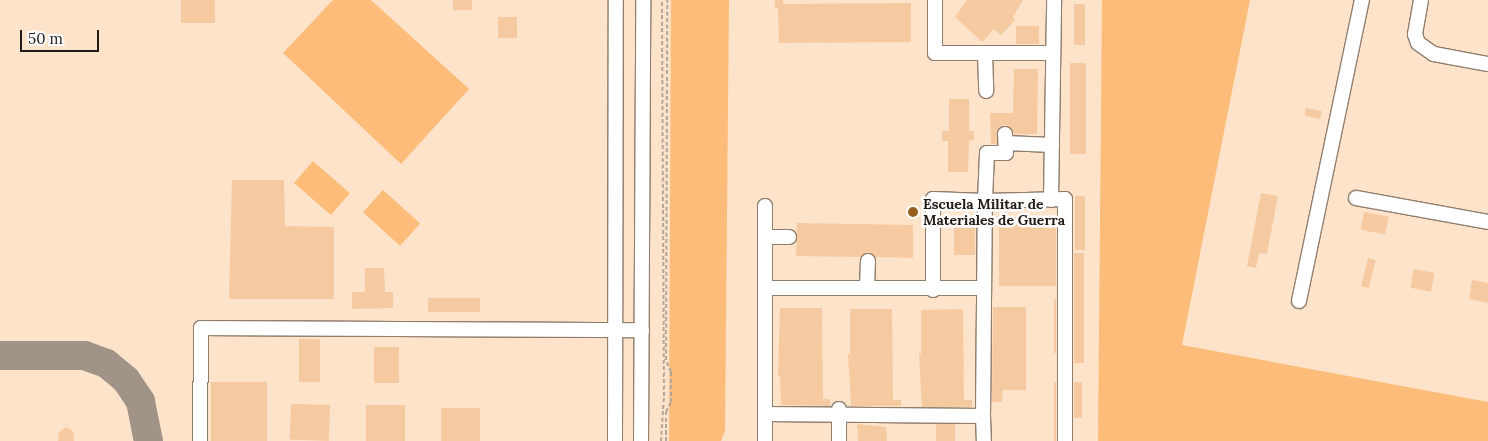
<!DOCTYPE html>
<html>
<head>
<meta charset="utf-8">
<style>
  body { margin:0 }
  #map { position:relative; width:1488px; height:441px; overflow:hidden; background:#fcecdd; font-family:Lora,serif }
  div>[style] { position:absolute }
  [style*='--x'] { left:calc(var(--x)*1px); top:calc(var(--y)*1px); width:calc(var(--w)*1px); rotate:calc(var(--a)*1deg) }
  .built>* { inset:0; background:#fce3ca; transform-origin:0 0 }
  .green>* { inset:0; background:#fdbc79; transform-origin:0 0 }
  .taxiway>* { height:29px; margin:-14.5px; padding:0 14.5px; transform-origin:14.5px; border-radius:14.5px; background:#a09388 }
  .building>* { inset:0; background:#f6caa0; transform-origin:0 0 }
  .path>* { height:2px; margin-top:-1px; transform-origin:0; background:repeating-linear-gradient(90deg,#b3a69a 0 4px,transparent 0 6.5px) }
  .roads { filter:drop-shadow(1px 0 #907e6d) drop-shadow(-1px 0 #907e6d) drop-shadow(0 1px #907e6d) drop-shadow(0 -1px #907e6d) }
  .minor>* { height:14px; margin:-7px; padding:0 7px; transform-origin:7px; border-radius:7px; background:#fff }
  .dots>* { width:14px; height:14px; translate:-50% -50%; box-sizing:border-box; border:2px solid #fcfcfc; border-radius:50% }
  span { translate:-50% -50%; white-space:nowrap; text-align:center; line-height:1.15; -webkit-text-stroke:5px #fcfcfc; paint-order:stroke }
  .poi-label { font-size:14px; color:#221b15; font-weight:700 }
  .left { translate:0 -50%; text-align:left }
  .scale { position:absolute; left:20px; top:30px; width:79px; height:22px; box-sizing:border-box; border:2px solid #221b15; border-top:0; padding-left:6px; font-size:15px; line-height:18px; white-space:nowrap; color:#221b15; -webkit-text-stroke:4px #fcfcfc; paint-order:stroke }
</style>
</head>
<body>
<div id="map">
  <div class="built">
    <div style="left:0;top:0;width:1488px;height:441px"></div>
  </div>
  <div class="green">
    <div style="clip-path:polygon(333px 0,371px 0,469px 89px,401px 164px,283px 53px)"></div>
    <div style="clip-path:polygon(671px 0,729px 0,725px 431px,721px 441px,669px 441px)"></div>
    <div style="clip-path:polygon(1102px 0,1250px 0,1182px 345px,1488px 402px,1488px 441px,1098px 441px)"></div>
    <div style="left:313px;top:161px;width:49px;height:29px;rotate:41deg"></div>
    <div style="left:383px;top:190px;width:50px;height:30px;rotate:42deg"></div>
  </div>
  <div class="taxiway">
    <div style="--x:0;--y:355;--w:84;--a:0"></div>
    <div style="--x:84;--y:355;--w:23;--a:20"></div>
    <div style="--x:106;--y:363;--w:26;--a:40"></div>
    <div style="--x:126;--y:380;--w:25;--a:56"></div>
    <div style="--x:140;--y:401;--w:41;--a:78.7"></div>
  </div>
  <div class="building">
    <div style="left:181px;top:0;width:34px;height:23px"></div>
    <div style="left:453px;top:0;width:19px;height:10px"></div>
    <div style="clip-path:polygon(775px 0,783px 0,783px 4px,911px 3px,911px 42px,779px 43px,778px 8px,775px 8px)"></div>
    <div style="clip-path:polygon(967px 0,1023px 0,1013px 17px,1015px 20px,1001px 35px,994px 29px,982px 42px,955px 17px)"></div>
    <div style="left:1074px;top:4px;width:11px;height:41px"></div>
    <div style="left:498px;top:17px;width:19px;height:21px"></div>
    <div style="left:1016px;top:26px;width:23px;height:18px"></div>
    <div style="left:1070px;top:63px;width:16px;height:91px"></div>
    <div style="clip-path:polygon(1014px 69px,1038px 69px,1037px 134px,1014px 134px,1009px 126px,1004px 125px,997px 130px,997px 144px,991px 144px,990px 113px,1013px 113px)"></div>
    <div style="clip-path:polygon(949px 99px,969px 99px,969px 131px,974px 131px,974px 140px,969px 140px,968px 172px,948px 172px,948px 141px,942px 141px,942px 131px,949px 131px)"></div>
    <div style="left:1306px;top:108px;width:16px;height:8px;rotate:11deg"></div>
    <div style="clip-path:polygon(232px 180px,284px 180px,285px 226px,334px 227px,334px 299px,229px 299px)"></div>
    <div style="clip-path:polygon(1261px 193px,1278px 196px,1267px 254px,1259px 253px,1256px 268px,1247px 266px)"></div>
    <div style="left:1085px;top:196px;width:54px;height:10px;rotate:90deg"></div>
    <div style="left:1364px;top:212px;width:25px;height:18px;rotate:11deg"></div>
    <div style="left:954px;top:216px;width:21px;height:39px"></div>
    <div style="left:999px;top:217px;width:57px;height:69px"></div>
    <div style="clip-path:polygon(797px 223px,913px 225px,913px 258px,876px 257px,868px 252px,860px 257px,796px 256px)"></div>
    <div style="left:1074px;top:253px;width:10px;height:110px"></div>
    <div style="left:1368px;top:258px;width:8px;height:29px;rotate:14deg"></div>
    <div style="clip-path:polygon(365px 268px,384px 268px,385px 292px,393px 292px,393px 308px,352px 309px,352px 292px,365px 292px)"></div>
    <div style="left:1414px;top:269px;width:21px;height:19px;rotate:11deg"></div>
    <div style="clip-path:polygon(1472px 280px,1488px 283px,1488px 303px,1469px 299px)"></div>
    <div style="left:428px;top:298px;width:52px;height:14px"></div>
    <div style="left:1054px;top:299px;width:2px;height:54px"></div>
    <div style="clip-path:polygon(993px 307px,1026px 307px,1026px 390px,1003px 390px,1002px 402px,992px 402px)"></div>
    <div style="clip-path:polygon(780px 308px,822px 308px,823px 399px,830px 399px,830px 406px,781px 405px,780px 376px,778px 376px)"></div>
    <div style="clip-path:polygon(850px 309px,892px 309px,893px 400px,901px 400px,901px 406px,851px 406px,848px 354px,850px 354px)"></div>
    <div style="clip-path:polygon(963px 309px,964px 400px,972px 400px,972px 407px,922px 407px,919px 354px,921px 354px,921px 310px)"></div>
    <div style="left:299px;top:339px;width:21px;height:43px"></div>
    <div style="left:374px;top:347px;width:25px;height:36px"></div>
    <div style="left:211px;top:382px;width:56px;height:59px"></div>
    <div style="left:1054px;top:382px;width:2px;height:59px"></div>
    <div style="left:1074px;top:382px;width:8px;height:36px"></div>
    <div style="left:330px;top:405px;width:36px;height:39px;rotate:92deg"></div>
    <div style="left:366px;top:405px;width:39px;height:36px"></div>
    <div style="left:441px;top:408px;width:39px;height:33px"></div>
    <div style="clip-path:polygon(857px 424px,886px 427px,887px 441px,858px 441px)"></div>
    <div style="left:936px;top:424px;width:19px;height:17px"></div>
    <div style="clip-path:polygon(66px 427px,73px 431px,74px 441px,58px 441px,59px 432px)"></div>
  </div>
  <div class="path">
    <div style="--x:661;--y:441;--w:45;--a:-86.2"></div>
    <div style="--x:664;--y:396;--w:396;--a:-90.3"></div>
    <div style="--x:666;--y:441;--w:29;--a:-90"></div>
    <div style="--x:666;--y:412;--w:11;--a:-63"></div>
    <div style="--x:671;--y:402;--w:30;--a:-90"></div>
    <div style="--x:671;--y:372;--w:13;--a:-113"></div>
    <div style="--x:666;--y:360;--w:360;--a:-89.8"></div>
  </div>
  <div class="roads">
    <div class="minor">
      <div style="--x:935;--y:0;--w:53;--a:90"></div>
      <div style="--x:935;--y:53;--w:116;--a:0"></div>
      <div style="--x:1421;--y:0;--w:35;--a:100"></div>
      <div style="--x:1415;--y:34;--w:9;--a:72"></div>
      <div style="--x:1418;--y:43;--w:19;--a:35"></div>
      <div style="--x:1434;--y:54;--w:55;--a:10.5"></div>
      <div style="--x:985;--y:54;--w:37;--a:88"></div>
      <div style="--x:1005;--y:134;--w:19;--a:87"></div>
      <div style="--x:1006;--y:153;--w:19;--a:180"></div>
      <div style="--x:987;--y:153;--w:48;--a:92.4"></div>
      <div style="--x:985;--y:201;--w:80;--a:-1.4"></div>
      <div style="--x:1065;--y:199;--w:242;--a:90"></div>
      <div style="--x:1006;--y:143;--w:46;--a:2.5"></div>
      <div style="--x:1356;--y:198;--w:134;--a:10.3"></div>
      <div style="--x:1051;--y:200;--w:200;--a:-89.1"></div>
      <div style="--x:765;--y:237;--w:24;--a:0"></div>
      <div style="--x:765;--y:288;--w:218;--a:0"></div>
      <div style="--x:867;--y:288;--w:27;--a:-88"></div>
      <div style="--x:1299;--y:301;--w:308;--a:-78.2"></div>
      <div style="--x:839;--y:409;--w:32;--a:90"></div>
      <div style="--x:765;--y:414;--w:218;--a:0.5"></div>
      <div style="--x:983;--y:416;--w:215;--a:-89.5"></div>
      <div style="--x:985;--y:201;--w:52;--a:-177.8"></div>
      <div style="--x:933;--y:199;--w:91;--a:90"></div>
      <div style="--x:983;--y:416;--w:25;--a:88"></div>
      <div style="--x:200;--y:441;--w:113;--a:-89.5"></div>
      <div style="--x:201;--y:328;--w:441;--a:0.3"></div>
      <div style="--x:615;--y:441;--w:441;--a:-89.9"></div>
      <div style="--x:641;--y:441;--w:441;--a:-89.7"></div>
      <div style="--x:765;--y:441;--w:235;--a:-90"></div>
    </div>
  </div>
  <div class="dots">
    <div style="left:913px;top:212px;background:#975f1b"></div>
  </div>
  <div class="poi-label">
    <span class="left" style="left:923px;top:212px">Escuela Militar de<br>Materiales de Guerra</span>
  </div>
  <div class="scale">50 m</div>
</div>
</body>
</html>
